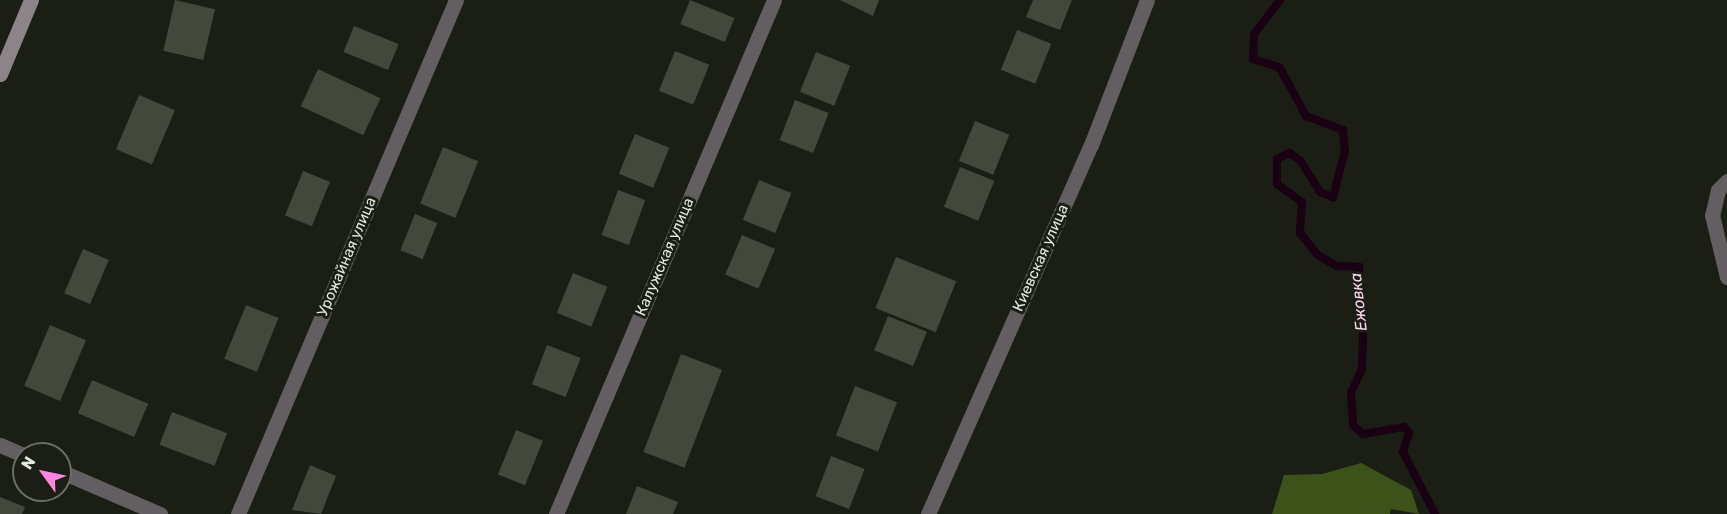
<!DOCTYPE html>
<html>
<head>
<meta charset="utf-8">
<style>
  body { margin:0 }
  #map { position:relative; width:1727px; height:514px; overflow:hidden; background:#1a1e14; font-family:Rubik,sans-serif }
  div>[style] { position:absolute }
  [style*='--x'] { left:calc(var(--x)*1px); top:calc(var(--y)*1px); width:calc(var(--w)*1px); rotate:calc(var(--a)*1deg) }
  .forest>* { inset:0; background:#3d5219 }
  .stream>* { height:8px; margin:-4px; padding:0 4px; transform-origin:4px; border-radius:4px; background:#190013 }
  .building>* { inset:0; background:#43483d; transform-origin:0 0 }
  .street>* { height:15px; margin:-7.5px; padding:0 7.5px; transform-origin:7.5px; border-radius:7.5px; background:#635e62 }
  .secondary>* { height:15px; margin:-7.5px; padding:0 7.5px; transform-origin:7.5px; border-radius:7.5px; background:#8c8489 }
  span { translate:-50% -50%; white-space:nowrap; text-align:center; line-height:1.15; -webkit-text-stroke:6px #1a1e14; paint-order:stroke }
  .street-label { font-size:15px; color:#e4e7e0 }
  .water-label { font-size:16px; color:#fdd6f1; font-style:italic }
  .north { position:absolute; left:12px; top:442px; width:60px; height:60px; box-sizing:border-box; background:#1a1e14; border:2px solid #6b6e66; border-radius:50%; rotate:303deg; font-size:16px; font-weight:700; line-height:24px; text-align:center; color:#e4e7e0 }
  .north::after { content:''; display:block; margin:auto; width:21px; height:27px; background:#fe86e1; clip-path:polygon(50% 0,100% 100%,50% 72%,0 100%) }
</style>
</head>
<body>
<div id="map">
  <div class="forest">
    <div style="clip-path:polygon(1361px 463px,1411px 490px,1419px 514px,1391px 509px,1390px 514px,1272px 514px,1284px 475px,1322px 474px)"></div>
  </div>
  <div class="stream">
    <div style="--x:1280;--y:0;--w:43;--a:127.4"></div>
    <div style="--x:1254;--y:34;--w:25;--a:92"></div>
    <div style="--x:1253;--y:59;--w:28;--a:18"></div>
    <div style="--x:1280;--y:68;--w:55;--a:61.6"></div>
    <div style="--x:1306;--y:116;--w:40;--a:21"></div>
    <div style="--x:1343;--y:130;--w:21;--a:85"></div>
    <div style="--x:1345;--y:151;--w:48;--a:104.6"></div>
    <div style="--x:1333;--y:197;--w:14;--a:-159"></div>
    <div style="--x:1320;--y:192;--w:36;--a:-122"></div>
    <div style="--x:1301;--y:161;--w:14;--a:-146"></div>
    <div style="--x:1289;--y:153;--w:13;--a:153"></div>
    <div style="--x:1277;--y:159;--w:25;--a:90"></div>
    <div style="--x:1277;--y:184;--w:31;--a:36"></div>
    <div style="--x:1302;--y:202;--w:31;--a:94"></div>
    <div style="--x:1300;--y:233;--w:28;--a:51"></div>
    <div style="--x:1318;--y:255;--w:21;--a:31"></div>
    <div style="--x:1336;--y:266;--w:23;--a:2"></div>
    <div style="--x:1359;--y:267;--w:72;--a:86.8"></div>
    <div style="--x:1363;--y:339;--w:30;--a:92"></div>
    <div style="--x:1362;--y:369;--w:26;--a:115"></div>
    <div style="--x:1351;--y:393;--w:32;--a:86"></div>
    <div style="--x:1353;--y:425;--w:13;--a:42"></div>
    <div style="--x:1363;--y:434;--w:42;--a:-9.7"></div>
    <div style="--x:1404;--y:427;--w:8;--a:50"></div>
    <div style="--x:1409;--y:433;--w:20;--a:108"></div>
    <div style="--x:1403;--y:452;--w:70;--a:62.7"></div>
  </div>
  <div class="building">
    <div style="left:175px;top:0;width:41px;height:52px;rotate:13deg"></div>
    <div style="left:690px;top:0;width:48px;height:26px;rotate:22deg"></div>
    <div style="clip-path:polygon(840px 0,879px 0,873px 16px)"></div>
    <div style="clip-path:polygon(1033px 0,1072px 0,1060px 30px,1026px 17px)"></div>
    <div style="left:354px;top:26px;width:48px;height:28px;rotate:22deg"></div>
    <div style="left:1017px;top:30px;width:37px;height:43px;rotate:22deg"></div>
    <div style="left:675px;top:51px;width:37px;height:43px;rotate:22deg"></div>
    <div style="left:816px;top:52px;width:37px;height:43px;rotate:22deg"></div>
    <div style="left:318px;top:69px;width:69px;height:41px;rotate:25deg"></div>
    <div style="left:139px;top:95px;width:39px;height:59px;rotate:23deg"></div>
    <div style="left:795px;top:100px;width:36px;height:43px;rotate:21deg"></div>
    <div style="left:975px;top:121px;width:37px;height:43px;rotate:22deg"></div>
    <div style="left:635px;top:134px;width:37px;height:43px;rotate:22deg"></div>
    <div style="left:443px;top:147px;width:38px;height:61px;rotate:22deg"></div>
    <div style="left:960px;top:167px;width:37px;height:43px;rotate:22deg"></div>
    <div style="left:303px;top:171px;width:29px;height:48px;rotate:22deg"></div>
    <div style="left:759px;top:180px;width:35px;height:43px;rotate:22deg"></div>
    <div style="left:618px;top:190px;width:29px;height:48px;rotate:20deg"></div>
    <div style="left:415px;top:214px;width:24px;height:39px;rotate:22deg"></div>
    <div style="left:742px;top:235px;width:36px;height:43px;rotate:23deg"></div>
    <div style="left:83px;top:249px;width:28px;height:48px;rotate:23deg"></div>
    <div style="left:896px;top:257px;width:65px;height:55px;rotate:22deg"></div>
    <div style="left:573px;top:273px;width:37px;height:43px;rotate:22deg"></div>
    <div style="left:246px;top:305px;width:35px;height:58px;rotate:22deg"></div>
    <div style="left:888px;top:316px;width:42px;height:37px;rotate:22deg"></div>
    <div style="left:50px;top:325px;width:39px;height:66px;rotate:23deg"></div>
    <div style="left:547px;top:345px;width:36px;height:42px;rotate:21deg"></div>
    <div style="left:681px;top:354px;width:44px;height:105px;rotate:21deg"></div>
    <div style="left:92px;top:380px;width:61px;height:36px;rotate:23deg"></div>
    <div style="left:855px;top:386px;width:45px;height:53px;rotate:21deg"></div>
    <div style="left:172px;top:412px;width:59px;height:35px;rotate:21deg"></div>
    <div style="left:516px;top:430px;width:29px;height:48px;rotate:22deg"></div>
    <div style="left:831px;top:456px;width:36px;height:43px;rotate:21deg"></div>
    <div style="clip-path:polygon(310px 465px,336px 476px,321px 514px,292px 510px)"></div>
    <div style="clip-path:polygon(637px 486px,678px 502px,673px 514px,626px 514px)"></div>
    <div style="clip-path:polygon(0 497px,25px 507px,22px 514px,0 514px)"></div>
  </div>
  <div class="street">
    <div style="--x:1727;--y:181;--w:13;--a:135"></div>
    <div style="--x:1718;--y:190;--w:26;--a:103"></div>
    <div style="--x:1712;--y:215;--w:64;--a:76.4"></div>
    <div style="--x:0;--y:445;--w:26;--a:23"></div>
    <div style="--x:60;--y:471;--w:109;--a:23.3"></div>
    <div style="--x:238;--y:514;--w:558;--a:-67.02"></div>
    <div style="--x:556;--y:514;--w:558;--a:-67.02"></div>
    <div style="--x:928;--y:514;--w:403;--a:-66.2"></div>
    <div style="--x:1091;--y:145;--w:155;--a:-68.9"></div>
  </div>
  <div class="secondary">
    <div style="--x:0;--y:74;--w:80;--a:-67.3"></div>
  </div>
  <div class="street-label">
    <span style="left:347px;top:257px;rotate:-67deg">Урожайная улица</span>
    <span style="left:665px;top:257px;rotate:-67deg">Калужская улица</span>
    <span style="left:1041px;top:258px;rotate:-66deg">Киевская улица</span>
  </div>
  <div class="water-label">
    <span style="left:1359px;top:302px;rotate:-96deg">Ежовка</span>
  </div>
  <div class="north">N</div>
</div>
</body>
</html>
